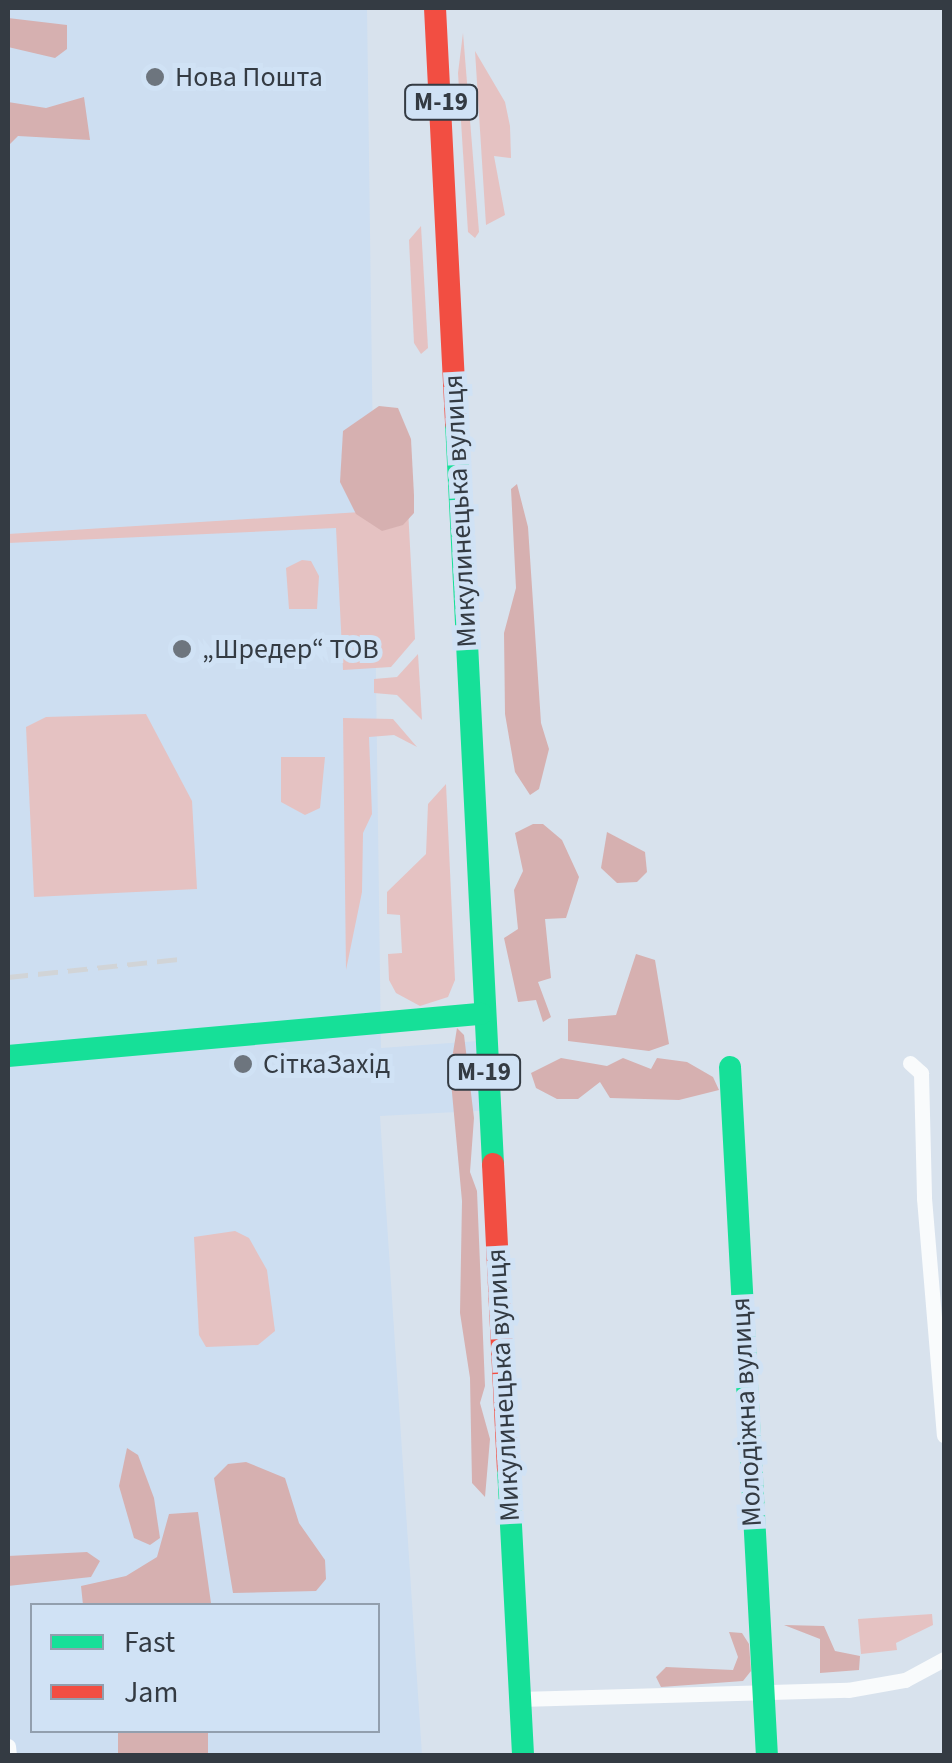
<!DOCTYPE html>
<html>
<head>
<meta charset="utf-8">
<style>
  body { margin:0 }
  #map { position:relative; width:952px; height:1763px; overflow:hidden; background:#d8e2ed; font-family:"Source Sans 3",sans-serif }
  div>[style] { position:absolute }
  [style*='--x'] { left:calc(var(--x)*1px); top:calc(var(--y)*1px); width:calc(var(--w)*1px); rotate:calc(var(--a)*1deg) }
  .built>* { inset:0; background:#cddef1 }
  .green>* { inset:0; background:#e5c2c2 }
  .forest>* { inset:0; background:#d6b0b0; transform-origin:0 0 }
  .street>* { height:15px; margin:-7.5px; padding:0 7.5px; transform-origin:7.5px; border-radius:7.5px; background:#f9fbfc }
  .fast>* { height:22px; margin:-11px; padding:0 11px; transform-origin:11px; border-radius:11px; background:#16e098 }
  .jam>* { height:22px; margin:-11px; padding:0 11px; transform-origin:11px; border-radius:11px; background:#f24e42 }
  .rail>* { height:5px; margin-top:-2.5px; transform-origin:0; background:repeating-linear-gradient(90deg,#d1d4d7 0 20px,transparent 0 30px) }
  .dots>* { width:28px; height:28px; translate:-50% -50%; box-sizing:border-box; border:5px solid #d0e2f5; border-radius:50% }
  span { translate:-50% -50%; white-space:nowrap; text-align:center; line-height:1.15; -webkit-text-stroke:10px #d0e2f5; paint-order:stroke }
  .shield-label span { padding:2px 8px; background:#d0e2f5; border:2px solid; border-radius:8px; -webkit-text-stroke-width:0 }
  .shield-label { font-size:25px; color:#343b43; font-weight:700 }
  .poi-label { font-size:28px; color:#343b43 }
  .left { translate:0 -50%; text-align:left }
  .street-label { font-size:28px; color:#343b43 }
  .frame { position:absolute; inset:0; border:10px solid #343b43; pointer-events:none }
  .legend { position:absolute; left:30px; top:1603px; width:350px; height:130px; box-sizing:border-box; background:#d0e2f5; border:2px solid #929fae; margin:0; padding:12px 18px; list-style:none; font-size:30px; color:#343b43 }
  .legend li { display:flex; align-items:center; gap:20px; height:50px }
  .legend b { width:50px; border:2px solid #929fae }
</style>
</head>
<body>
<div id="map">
  <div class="built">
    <div style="clip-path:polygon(evenodd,8px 8px,367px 8px,381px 1048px,492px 1040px,495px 1110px,380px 1116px,422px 1755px,8px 1756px,8px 8px,32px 1606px,378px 1606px,378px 1730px,32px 1730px,32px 1606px)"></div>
  </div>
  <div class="green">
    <div style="clip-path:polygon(463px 33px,479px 232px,475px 238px,468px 232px,458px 73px)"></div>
    <div style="clip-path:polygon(475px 51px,505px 102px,510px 126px,511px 158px,494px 156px,505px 215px,486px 225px)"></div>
    <div style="clip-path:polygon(421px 226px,428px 348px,421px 354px,414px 343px,409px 240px)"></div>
    <div style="clip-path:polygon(408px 509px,415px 639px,391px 667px,343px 670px,336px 528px,8px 543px,8px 534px)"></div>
    <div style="clip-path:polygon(302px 560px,311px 561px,319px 576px,317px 609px,289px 609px,286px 568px)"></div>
    <div style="clip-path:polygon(418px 654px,422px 720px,397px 695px,374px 693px,374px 679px,397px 677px)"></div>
    <div style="clip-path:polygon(146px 714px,192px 801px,197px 889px,34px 897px,26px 727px,46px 717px)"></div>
    <div style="clip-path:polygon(343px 718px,393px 719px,417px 747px,394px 735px,369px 737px,372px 814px,363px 833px,362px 892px,346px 970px)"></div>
    <div style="clip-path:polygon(281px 757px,325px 757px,320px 808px,305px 815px,281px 802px)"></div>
    <div style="clip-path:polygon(446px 784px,455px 980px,448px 997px,420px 1006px,396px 993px,389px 980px,388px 954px,402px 953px,400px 915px,387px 914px,387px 892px,426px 854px,428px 804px)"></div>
    <div style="clip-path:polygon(235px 1231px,249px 1238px,267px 1270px,275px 1331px,258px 1345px,206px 1347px,199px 1335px,194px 1237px)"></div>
    <div style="clip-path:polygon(932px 1614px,933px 1625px,896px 1643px,897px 1650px,861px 1654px,858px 1619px)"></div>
  </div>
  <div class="forest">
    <div style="clip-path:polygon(8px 18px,67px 25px,67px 49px,55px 58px,8px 47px)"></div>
    <div style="clip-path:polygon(84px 97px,90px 140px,18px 136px,8px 146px,8px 102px,46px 108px)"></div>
    <div style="clip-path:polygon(379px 406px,398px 408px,411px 439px,414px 495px,414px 513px,403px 525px,382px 531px,356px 514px,340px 482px,343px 431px)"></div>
    <div style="clip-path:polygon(517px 484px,528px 527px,541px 723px,549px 749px,539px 789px,530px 795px,515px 772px,505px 714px,504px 633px,516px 588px,511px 489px)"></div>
    <div style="clip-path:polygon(533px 824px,543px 824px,562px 840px,579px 877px,566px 918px,545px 919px,551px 978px,538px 982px,551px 1017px,543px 1022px,536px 1000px,518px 1002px,504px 938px,518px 929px,514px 890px,523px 871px,515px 833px)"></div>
    <div style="clip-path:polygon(607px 832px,645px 852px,647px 872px,637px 882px,617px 883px,601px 868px)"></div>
    <div style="clip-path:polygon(636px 954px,655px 960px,669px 1044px,649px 1051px,568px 1041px,568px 1019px,616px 1015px)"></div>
    <div style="clip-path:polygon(457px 1028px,464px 1035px,474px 1118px,470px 1172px,477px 1191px,485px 1386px,480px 1403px,490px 1439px,485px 1497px,472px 1483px,470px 1378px,460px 1313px,462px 1201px,450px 1071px)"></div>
    <div style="clip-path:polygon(561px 1058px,607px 1066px,623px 1058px,651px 1069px,657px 1058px,687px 1062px,713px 1077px,719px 1090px,679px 1100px,610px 1098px,600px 1082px,578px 1099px,557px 1099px,536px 1088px,531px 1073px)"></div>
    <div style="clip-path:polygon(127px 1448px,138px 1455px,154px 1498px,160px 1538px,150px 1545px,134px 1538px,119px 1486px)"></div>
    <div style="clip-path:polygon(246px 1462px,285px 1478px,299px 1523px,325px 1560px,326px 1579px,316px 1591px,233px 1593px,214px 1478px,228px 1464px)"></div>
    <div style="clip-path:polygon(198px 1512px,211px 1603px,83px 1605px,81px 1586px,126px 1576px,157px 1557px,169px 1514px)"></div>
    <div style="clip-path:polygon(87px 1552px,100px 1561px,91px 1577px,8px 1586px,8px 1556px)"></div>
    <div style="clip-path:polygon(784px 1625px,824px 1626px,835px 1651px,860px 1656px,859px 1670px,820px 1673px,820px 1639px)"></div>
    <div style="clip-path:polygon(729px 1632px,742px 1633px,749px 1644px,751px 1671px,743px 1681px,661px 1687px,656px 1677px,666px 1667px,733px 1670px,738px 1657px)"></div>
    <div style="left:118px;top:1731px;width:90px;height:25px"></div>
  </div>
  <div class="street">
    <div style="--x:910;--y:1063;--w:15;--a:42"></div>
    <div style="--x:921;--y:1073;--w:125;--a:88.6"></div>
    <div style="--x:924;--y:1198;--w:238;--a:85.2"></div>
    <div style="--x:519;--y:1699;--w:329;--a:-1.6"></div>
    <div style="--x:848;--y:1690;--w:58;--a:-10"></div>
    <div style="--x:905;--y:1680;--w:44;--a:-28.3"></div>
    <div style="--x:8;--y:1746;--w:10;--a:84"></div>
  </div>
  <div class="fast">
    <div style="--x:456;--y:423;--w:742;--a:87.14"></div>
    <div style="--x:8;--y:1056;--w:475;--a:-5.1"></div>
    <div style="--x:730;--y:1067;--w:690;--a:86.93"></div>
    <div style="--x:508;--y:1468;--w:288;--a:87"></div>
  </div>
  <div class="jam">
    <div style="--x:435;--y:8;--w:416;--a:87.1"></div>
    <div style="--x:493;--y:1164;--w:304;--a:87.2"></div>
  </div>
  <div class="rail">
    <div style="--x:8;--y:977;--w:171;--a:-6"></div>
  </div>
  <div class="dots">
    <div style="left:155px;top:77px;background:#6d757e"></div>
    <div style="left:182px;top:649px;background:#6d757e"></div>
    <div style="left:243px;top:1064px;background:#6d757e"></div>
  </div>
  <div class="shield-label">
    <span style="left:441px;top:102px">М-19</span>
    <span style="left:484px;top:1072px">М-19</span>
  </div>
  <div class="poi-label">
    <span class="left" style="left:175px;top:77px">Нова Пошта</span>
    <span class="left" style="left:202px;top:649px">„Шредер“ ТОВ</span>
    <span class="left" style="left:263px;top:1064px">СіткаЗахід</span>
  </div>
  <div class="street-label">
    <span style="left:460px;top:511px;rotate:-93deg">Микулинецька вулиця</span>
    <span style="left:503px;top:1385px;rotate:-93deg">Микулинецька вулиця</span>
    <span style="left:746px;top:1412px;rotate:-93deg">Молодіжна вулиця</span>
  </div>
  <div class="frame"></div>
  <ul class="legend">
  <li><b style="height:12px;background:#16e098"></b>Fast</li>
  <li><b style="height:12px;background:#f24e42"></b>Jam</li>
  </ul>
</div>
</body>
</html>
